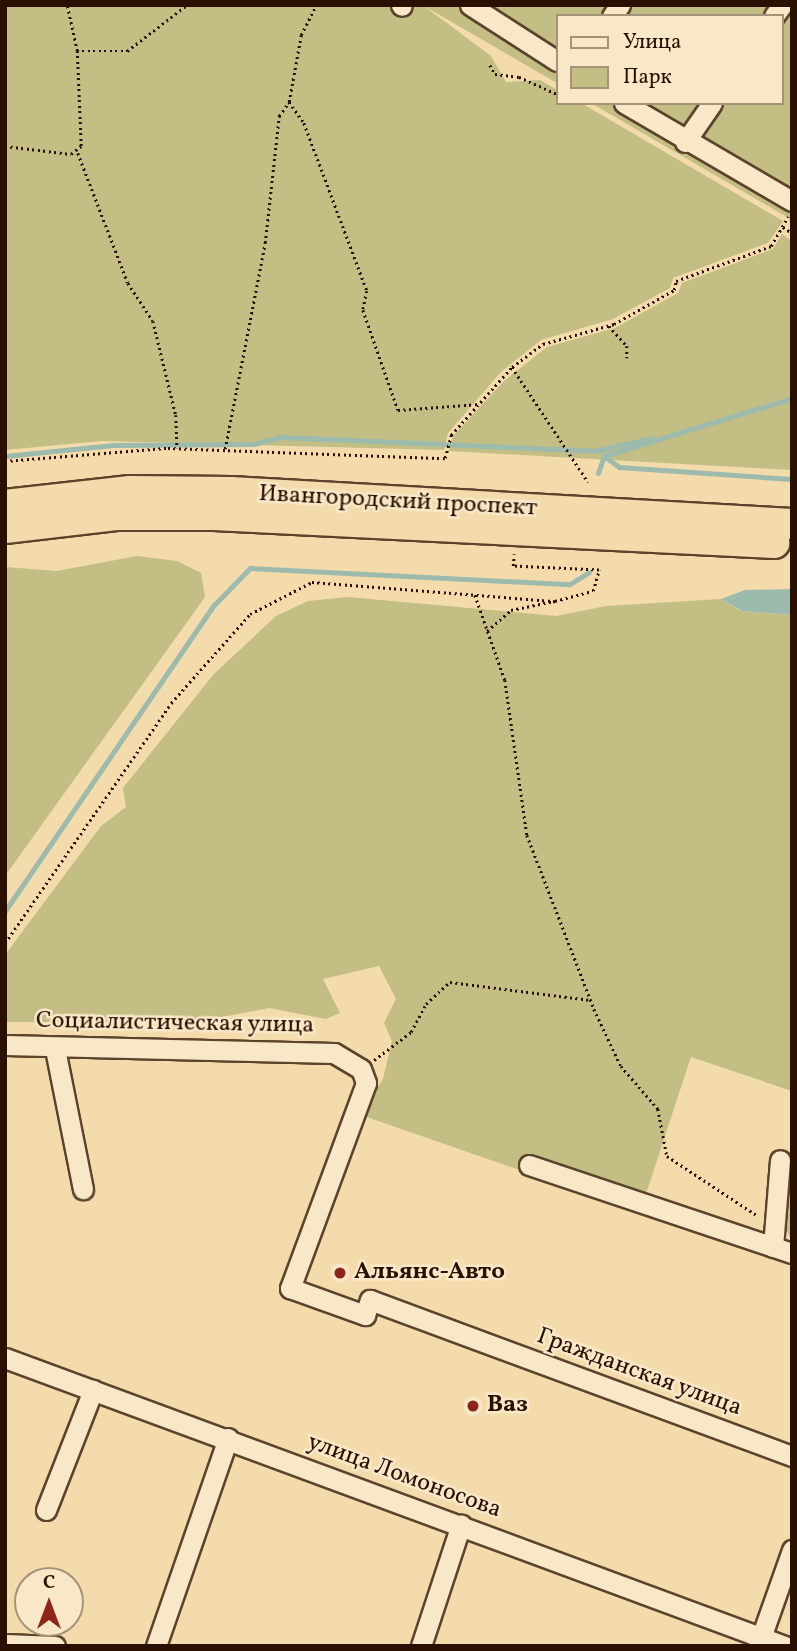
<!DOCTYPE html>
<html>
<head>
<meta charset="utf-8">
<style>
  body { margin:0 }
  #map { position:relative; width:797px; height:1651px; overflow:hidden; background:#f4dbab; font-family:Vollkorn,serif }
  div>[style] { position:absolute }
  [style*='--x'] { left:calc(var(--x)*1px); top:calc(var(--y)*1px); width:calc(var(--w)*1px); rotate:calc(var(--a)*1deg) }
  .green>* { inset:0; background:#c2be84 }
  .water>* { inset:0; background:#9cbbad }
  .stream>* { height:5px; margin:-2.5px; padding:0 2.5px; transform-origin:2.5px; border-radius:2.5px; background:#9cbbad }
  .path>* { height:2.5px; margin-top:-1.25px; transform-origin:0; background:repeating-linear-gradient(90deg,#2a1001 0 2px,transparent 0 5.5px) }
  .roads { filter:drop-shadow(2px 0 #5c432c) drop-shadow(-2px 0 #5c432c) drop-shadow(0 2px #5c432c) drop-shadow(0 -2px #5c432c) }
  .minor>* { height:19px; margin:-9.5px; padding:0 9.5px; transform-origin:9.5px; border-radius:9.5px; background:#f8e8c8 }
  .highway>* { height:30px; margin:-15px; padding:0 15px; transform-origin:15px; border-radius:15px; background:#f4dbab }
  .dots>* { width:19px; height:19px; translate:-50% -50%; box-sizing:border-box; border:4px solid #f8e8c8; border-radius:50% }
  span { translate:-50% -50%; white-space:nowrap; text-align:center; line-height:1.15; -webkit-text-stroke:5px #f8e8c8; paint-order:stroke }
  .street-label { font-size:24px; color:#2a1001 }
  .poi-label { font-size:24px; color:#2a1001; font-weight:700 }
  .left { translate:0 -50%; text-align:left }
  .frame { position:absolute; inset:0; border:7px solid #2a1001; pointer-events:none }
  .legend { position:absolute; left:556px; top:14px; width:228px; height:91px; box-sizing:border-box; background:#f8e8c8; border:2px solid #a69278; margin:0; padding:9px 12px; list-style:none; font-size:21px; color:#2a1001 }
  .legend li { display:flex; align-items:center; gap:14px; height:35px }
  .legend b { width:35px; border:2px solid #a69278 }
  .north { position:absolute; left:14px; top:1567px; width:70px; height:70px; box-sizing:border-box; background:#f8e8c8; border:2px solid #a69278; border-radius:50%; rotate:0deg; font-size:19px; font-weight:700; line-height:28px; text-align:center; color:#2a1001 }
  .north::after { content:''; display:block; margin:auto; width:24px; height:32px; background:#8f2418; clip-path:polygon(50% 0,100% 100%,50% 72%,0 100%) }
</style>
</head>
<body>
<div id="map">
  <div class="green">
    <div style="clip-path:polygon(5px 5px,792px 5px,792px 220px,591px 103px,781px 103px,781px 16px,557px 16px,557px 83px,424px 6px,491px 56px,506px 82px,540px 80px,557px 90px,557px 103px,581px 103px,783px 221px,768px 243px,673px 278px,670px 288px,613px 319px,541px 340px,501px 372px,448px 433px,444px 450px,102px 441px,5px 450px)"></div>
    <div style="clip-path:polygon(782px 234px,792px 241px,792px 470px,449px 451px,453px 436px,504px 381px,547px 347px,615px 328px,678px 293px,682px 283px,773px 249px)"></div>
    <div style="clip-path:polygon(137px 556px,177px 561px,201px 573px,205px 597px,5px 876px,5px 567px,57px 571px)"></div>
    <div style="clip-path:polygon(348px 597px,556px 616px,606px 606px,721px 599px,741px 611px,792px 615px,792px 1091px,691px 1057px,640px 1212px,361px 1115px,383px 1079px,392px 1041px,384px 1023px,396px 999px,379px 966px,323px 979px,340px 1013px,326px 1019px,269px 1008px,196px 1022px,5px 1022px,5px 955px,101px 826px,126px 807px,123px 788px,213px 675px,276px 616px,308px 601px)"></div>
    <div style="clip-path:polygon(792px 1158px,792px 1242px,783px 1221px)"></div>
  </div>
  <div class="water">
    <div style="clip-path:polygon(792px 589px,792px 615px,742px 611px,721px 599px,745px 590px)"></div>
  </div>
  <div class="stream">
    <div style="--x:5;--y:456;--w:109;--a:-5.8"></div>
    <div style="--x:113;--y:445;--w:141;--a:-0.4"></div>
    <div style="--x:254;--y:444;--w:27;--a:-15"></div>
    <div style="--x:280;--y:437;--w:316;--a:2.5"></div>
    <div style="--x:596;--y:451;--w:57;--a:-13.3"></div>
    <div style="--x:604;--y:456;--w:19;--a:36"></div>
    <div style="--x:619;--y:467;--w:173;--a:4"></div>
    <div style="--x:598;--y:473;--w:18;--a:-71"></div>
    <div style="--x:604;--y:456;--w:197;--a:-17.1"></div>
    <div style="--x:5;--y:911;--w:371;--a:-55.7"></div>
    <div style="--x:214;--y:605;--w:52;--a:-45.8"></div>
    <div style="--x:250;--y:568;--w:320;--a:2.9"></div>
    <div style="--x:570;--y:584;--w:22;--a:-32"></div>
  </div>
  <div class="path">
    <div style="--x:77;--y:51;--w:50;--a:0"></div>
    <div style="--x:127;--y:51;--w:76;--a:-37.5"></div>
    <div style="--x:490;--y:65;--w:10;--a:61"></div>
    <div style="--x:495;--y:74;--w:24;--a:7"></div>
    <div style="--x:519;--y:77;--w:42;--a:24.1"></div>
    <div style="--x:289;--y:102;--w:26;--a:54"></div>
    <div style="--x:304;--y:123;--w:179;--a:69.4"></div>
    <div style="--x:367;--y:291;--w:19;--a:102"></div>
    <div style="--x:363;--y:310;--w:106;--a:70.7"></div>
    <div style="--x:398;--y:410;--w:81;--a:-4.2"></div>
    <div style="--x:5;--y:146;--w:66;--a:6.9"></div>
    <div style="--x:71;--y:154;--w:13;--a:-39"></div>
    <div style="--x:81;--y:146;--w:95;--a:-92.4"></div>
    <div style="--x:77;--y:51;--w:47;--a:-102.3"></div>
    <div style="--x:78;--y:153;--w:139;--a:69"></div>
    <div style="--x:128;--y:283;--w:45;--a:56.7"></div>
    <div style="--x:153;--y:321;--w:97;--a:76.3"></div>
    <div style="--x:176;--y:415;--w:33;--a:88"></div>
    <div style="--x:783;--y:227;--w:11;--a:34"></div>
    <div style="--x:609;--y:326;--w:27;--a:48"></div>
    <div style="--x:627;--y:346;--w:12;--a:90"></div>
    <div style="--x:512;--y:367;--w:138;--a:56.5"></div>
    <div style="--x:225;--y:449;--w:210;--a:-79"></div>
    <div style="--x:265;--y:243;--w:128;--a:-83.7"></div>
    <div style="--x:279;--y:116;--w:17;--a:-54"></div>
    <div style="--x:289;--y:102;--w:68;--a:-79.8"></div>
    <div style="--x:301;--y:35;--w:34;--a:-63"></div>
    <div style="--x:5;--y:461;--w:164;--a:-4.6"></div>
    <div style="--x:168;--y:448;--w:277;--a:2.1"></div>
    <div style="--x:445;--y:458;--w:24;--a:-75"></div>
    <div style="--x:451;--y:435;--w:91;--a:-48.1"></div>
    <div style="--x:512;--y:367;--w:39;--a:-37"></div>
    <div style="--x:543;--y:344;--w:74;--a:-15.7"></div>
    <div style="--x:614;--y:324;--w:69;--a:-29.5"></div>
    <div style="--x:674;--y:290;--w:9;--a:-77"></div>
    <div style="--x:676;--y:281;--w:101;--a:-20.2"></div>
    <div style="--x:771;--y:246;--w:34;--a:-60"></div>
    <div style="--x:475;--y:595;--w:90;--a:70.6"></div>
    <div style="--x:505;--y:680;--w:157;--a:81.9"></div>
    <div style="--x:527;--y:835;--w:186;--a:68.9"></div>
    <div style="--x:594;--y:1009;--w:63;--a:64.7"></div>
    <div style="--x:621;--y:1066;--w:57;--a:49.3"></div>
    <div style="--x:658;--y:1109;--w:48;--a:79.2"></div>
    <div style="--x:667;--y:1156;--w:109;--a:33.4"></div>
    <div style="--x:487;--y:631;--w:32;--a:-41"></div>
    <div style="--x:511;--y:610;--w:44;--a:-11.8"></div>
    <div style="--x:5;--y:943;--w:292;--a:-55.3"></div>
    <div style="--x:171;--y:703;--w:119;--a:-48.4"></div>
    <div style="--x:250;--y:614;--w:70;--a:-27.3"></div>
    <div style="--x:312;--y:582;--w:244;--a:4.5"></div>
    <div style="--x:555;--y:601;--w:39;--a:-15"></div>
    <div style="--x:593;--y:591;--w:22;--a:-74"></div>
    <div style="--x:599;--y:570;--w:86;--a:-177.3"></div>
    <div style="--x:513;--y:566;--w:12;--a:-85"></div>
    <div style="--x:374;--y:1060;--w:46;--a:-37.1"></div>
    <div style="--x:411;--y:1032;--w:32;--a:-62"></div>
    <div style="--x:426;--y:1004;--w:33;--a:-43"></div>
    <div style="--x:450;--y:982;--w:142;--a:7.3"></div>
  </div>
  <div class="roads">
    <div class="minor">
      <div style="--x:401;--y:5;--w:1;--a:45"></div>
      <div style="--x:470;--y:5;--w:103;--a:32.8"></div>
      <div style="--x:612;--y:16;--w:14;--a:-54"></div>
      <div style="--x:774;--y:16;--w:14;--a:-54"></div>
      <div style="--x:624;--y:103;--w:194;--a:30.3"></div>
      <div style="--x:685;--y:142;--w:47;--a:-55.3"></div>
      <div style="--x:5;--y:1045;--w:329;--a:1.4"></div>
      <div style="--x:334;--y:1053;--w:31;--a:31"></div>
      <div style="--x:361;--y:1069;--w:15;--a:70"></div>
      <div style="--x:366;--y:1083;--w:219;--a:110.3"></div>
      <div style="--x:290;--y:1288;--w:80;--a:19.8"></div>
      <div style="--x:365;--y:1315;--w:16;--a:-72"></div>
      <div style="--x:370;--y:1300;--w:450;--a:20.3"></div>
      <div style="--x:55;--y:1049;--w:143;--a:78.7"></div>
      <div style="--x:529;--y:1165;--w:277;--a:18.5"></div>
      <div style="--x:773;--y:1247;--w:87;--a:-85.4"></div>
      <div style="--x:5;--y:1358;--w:831;--a:20.27"></div>
      <div style="--x:46;--y:1510;--w:129;--a:-68.6"></div>
      <div style="--x:5;--y:1644;--w:50;--a:2.3"></div>
      <div style="--x:156;--y:1646;--w:220;--a:-70.9"></div>
      <div style="--x:421;--y:1646;--w:128;--a:-71.8"></div>
      <div style="--x:758;--y:1646;--w:102;--a:-70.5"></div>
    </div>
    <div class="highway">
      <div style="--x:5;--y:505;--w:126;--a:-6.4"></div>
      <div style="--x:130;--y:491;--w:101;--a:0.6"></div>
      <div style="--x:231;--y:492;--w:562;--a:3.26"></div>
      <div style="--x:5;--y:528;--w:114;--a:-6.6"></div>
      <div style="--x:118;--y:515;--w:96;--a:0"></div>
      <div style="--x:214;--y:515;--w:561;--a:2.86"></div>
    </div>
  </div>
  <div class="dots">
    <div style="left:340px;top:1273px;background:#8f2418"></div>
    <div style="left:473px;top:1406px;background:#8f2418"></div>
  </div>
  <div class="street-label">
    <span style="left:398px;top:502px;rotate:3deg">Ивангородский проспект</span>
    <span style="left:175px;top:1024px;rotate:1deg">Социалистическая улица</span>
    <span style="left:639px;top:1373px;rotate:20deg">Гражданская улица</span>
    <span style="left:404px;top:1477px;rotate:20deg">улица Ломоносова</span>
  </div>
  <div class="poi-label">
    <span class="left" style="left:354px;top:1273px">Альянс-Авто</span>
    <span class="left" style="left:487px;top:1406px">Ваз</span>
  </div>
  <div class="frame"></div>
  <ul class="legend">
  <li><b style="height:9px;background:#f8e8c8"></b>Улица</li>
  <li><b style="height:19px;background:#c2be84"></b>Парк</li>
  </ul>
  <div class="north">С</div>
</div>
</body>
</html>
